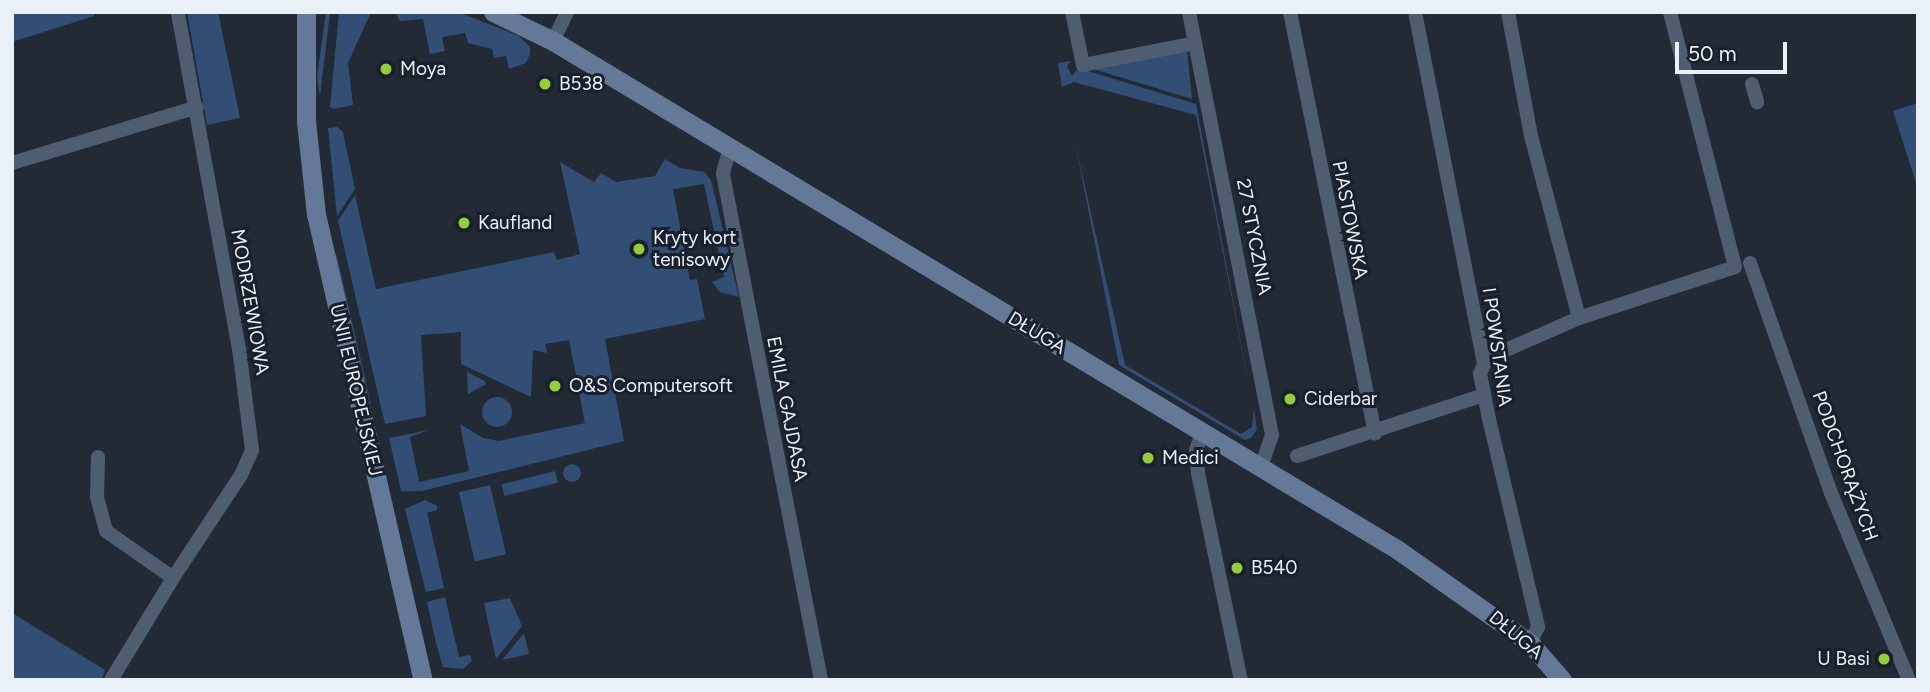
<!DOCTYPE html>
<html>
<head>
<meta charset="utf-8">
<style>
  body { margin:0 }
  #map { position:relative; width:1930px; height:692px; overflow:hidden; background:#222a36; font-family:Figtree,sans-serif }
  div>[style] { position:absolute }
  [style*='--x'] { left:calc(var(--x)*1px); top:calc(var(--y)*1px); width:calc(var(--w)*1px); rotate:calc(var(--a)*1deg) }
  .green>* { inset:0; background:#324e75; transform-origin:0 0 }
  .round { border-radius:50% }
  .street>* { height:14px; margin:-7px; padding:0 7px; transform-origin:7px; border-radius:7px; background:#4f5d70 }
  .secondary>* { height:19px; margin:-9.5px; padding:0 9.5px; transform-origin:9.5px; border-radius:9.5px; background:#637997 }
  .dots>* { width:19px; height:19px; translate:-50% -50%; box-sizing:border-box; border:4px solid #18202c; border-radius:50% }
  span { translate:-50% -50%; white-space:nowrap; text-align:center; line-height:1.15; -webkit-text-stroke:6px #18202c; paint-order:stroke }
  .poi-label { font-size:19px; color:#eaf0f8 }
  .left { translate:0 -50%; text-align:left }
  .right { translate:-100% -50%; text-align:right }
  .street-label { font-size:19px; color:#eaf0f8 }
  .frame { position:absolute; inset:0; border:14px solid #eaf0f8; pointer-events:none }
  .scale { position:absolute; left:1675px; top:42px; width:112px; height:32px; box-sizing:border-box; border:4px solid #eaf0f8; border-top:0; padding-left:9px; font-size:21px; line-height:24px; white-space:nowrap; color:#eaf0f8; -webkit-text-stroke:5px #18202c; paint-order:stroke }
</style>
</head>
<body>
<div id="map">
  <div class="green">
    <div style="clip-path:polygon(12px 12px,94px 12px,94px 16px,12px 42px)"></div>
    <div style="clip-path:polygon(187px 12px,218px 12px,240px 118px,207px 125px)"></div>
    <div style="clip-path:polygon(326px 12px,330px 12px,320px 96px,317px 77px)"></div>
    <div style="clip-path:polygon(339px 12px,371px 12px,348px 63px,353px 105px,334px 109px,330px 107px)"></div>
    <div style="clip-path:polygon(395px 12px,458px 12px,519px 36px,530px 47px,530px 54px,526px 63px,509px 69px,506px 56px,494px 58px,492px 49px,468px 43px,465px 33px,442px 37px,445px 51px,430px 54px,423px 19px,400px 21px)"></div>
    <div style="clip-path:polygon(1187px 50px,1192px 99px,1093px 69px)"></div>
    <div style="clip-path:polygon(1071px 61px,1067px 66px,1072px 76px,1078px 68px,1196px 104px,1252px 401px,1196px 115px,1074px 82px,1062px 87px,1058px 63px)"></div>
    <div style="clip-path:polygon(1918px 103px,1918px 189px,1893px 111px)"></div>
    <div style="clip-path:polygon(337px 127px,343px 132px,355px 189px,337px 216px,328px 128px)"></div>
    <div style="clip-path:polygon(1075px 142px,1125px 365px,1241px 434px,1252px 427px,1254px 409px,1257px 430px,1251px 438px,1245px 440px,1119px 365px)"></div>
    <div style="clip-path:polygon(665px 159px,680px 168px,704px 172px,711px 180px,739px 297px,720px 292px,712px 282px,724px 277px,704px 184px,673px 189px,690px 280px,697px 279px,705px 319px,605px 339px,624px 441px,422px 491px,401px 491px,389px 438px,429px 430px,410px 437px,419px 482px,469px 471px,460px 424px,483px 438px,499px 441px,585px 423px,569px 340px,545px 344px,547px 353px,533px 350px,531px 397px,461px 364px,461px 332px,421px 335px,426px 416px,385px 424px,338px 221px,355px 195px,376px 289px,554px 252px,557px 260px,580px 254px,560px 162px,594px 182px,601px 173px,616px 182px,655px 176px)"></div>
    <div style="clip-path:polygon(336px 253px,375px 421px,333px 254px)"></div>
    <div style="clip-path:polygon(467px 372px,485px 381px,486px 384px,468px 394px)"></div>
    <div class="round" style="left:482px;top:397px;width:30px;height:30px"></div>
    <div class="round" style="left:563px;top:464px;width:18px;height:18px"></div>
    <div style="left:555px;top:471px;width:12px;height:55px;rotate:76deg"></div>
    <div style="left:490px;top:485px;width:71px;height:32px;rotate:77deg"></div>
    <div style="clip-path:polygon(425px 500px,437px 506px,437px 510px,427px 513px,444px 588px,426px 592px,405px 509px)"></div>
    <div style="clip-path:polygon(445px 597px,459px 657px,470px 655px,472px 661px,463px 669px,443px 667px,436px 643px,427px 602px)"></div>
    <div style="clip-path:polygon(510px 598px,522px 626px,496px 659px,484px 603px)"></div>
    <div style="clip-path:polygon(12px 613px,105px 670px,102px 680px,12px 680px)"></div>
    <div style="clip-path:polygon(524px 633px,529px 654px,502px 660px)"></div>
  </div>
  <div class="street">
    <div style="--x:1072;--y:12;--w:54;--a:78.3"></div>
    <div style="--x:1083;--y:65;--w:114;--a:-11.1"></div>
    <div style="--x:1189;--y:12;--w:431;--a:78.9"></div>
    <div style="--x:1272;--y:435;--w:34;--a:109"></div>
    <div style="--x:1290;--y:12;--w:430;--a:78.6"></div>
    <div style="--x:1415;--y:12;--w:359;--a:78.9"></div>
    <div style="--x:1484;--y:364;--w:11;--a:112"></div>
    <div style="--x:1480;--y:374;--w:46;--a:78.7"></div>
    <div style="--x:1489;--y:419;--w:214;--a:76.7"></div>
    <div style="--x:1538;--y:627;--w:18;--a:117"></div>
    <div style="--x:1508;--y:12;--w:126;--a:79.5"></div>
    <div style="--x:1531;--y:136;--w:188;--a:75.2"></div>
    <div style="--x:553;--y:41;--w:32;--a:-64"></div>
    <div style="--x:1752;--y:84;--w:19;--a:74"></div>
    <div style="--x:730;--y:147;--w:28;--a:105"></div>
    <div style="--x:723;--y:174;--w:515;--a:79.04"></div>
    <div style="--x:12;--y:163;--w:193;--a:-16.8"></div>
    <div style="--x:1750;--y:263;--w:244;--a:70.6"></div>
    <div style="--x:1831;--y:493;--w:203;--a:67.4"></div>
    <div style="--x:1484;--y:364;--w:9;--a:-49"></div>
    <div style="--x:1490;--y:357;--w:97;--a:-23.7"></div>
    <div style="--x:1579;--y:318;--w:164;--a:-18.1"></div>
    <div style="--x:1735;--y:267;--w:263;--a:-104.3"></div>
    <div style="--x:1202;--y:433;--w:18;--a:109"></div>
    <div style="--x:1196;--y:450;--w:23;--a:85"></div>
    <div style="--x:1198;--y:473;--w:211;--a:78.3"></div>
    <div style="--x:1297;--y:456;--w:197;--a:-18.1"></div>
    <div style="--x:98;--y:457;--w:40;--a:91.4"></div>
    <div style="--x:97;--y:497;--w:35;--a:75"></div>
    <div style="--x:106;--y:531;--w:82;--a:35"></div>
    <div style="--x:173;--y:578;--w:123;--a:-56.6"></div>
    <div style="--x:241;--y:475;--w:27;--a:-66"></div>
    <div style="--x:252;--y:450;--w:102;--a:-97.3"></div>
    <div style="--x:239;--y:349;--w:342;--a:-100.3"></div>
    <div style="--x:111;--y:680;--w:119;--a:-58.7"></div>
  </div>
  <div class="secondary">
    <div style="--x:306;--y:12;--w:109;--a:90"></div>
    <div style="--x:306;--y:121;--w:94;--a:83.9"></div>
    <div style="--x:316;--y:214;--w:478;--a:77.1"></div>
    <div style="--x:493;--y:12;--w:67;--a:25.8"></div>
    <div style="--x:553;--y:41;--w:986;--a:31.06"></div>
    <div style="--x:1398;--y:550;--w:161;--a:35.2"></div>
    <div style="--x:1530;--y:643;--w:49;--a:49.1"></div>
  </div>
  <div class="dots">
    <div style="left:386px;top:69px;background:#94cc3c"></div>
    <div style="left:545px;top:84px;background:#94cc3c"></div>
    <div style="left:464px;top:223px;background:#94cc3c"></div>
    <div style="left:639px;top:249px;background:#94cc3c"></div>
    <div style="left:555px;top:386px;background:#94cc3c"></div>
    <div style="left:1290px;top:399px;background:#94cc3c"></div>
    <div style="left:1148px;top:458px;background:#94cc3c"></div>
    <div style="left:1237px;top:568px;background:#94cc3c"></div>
    <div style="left:1884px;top:659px;background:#94cc3c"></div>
  </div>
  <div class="poi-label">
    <span class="left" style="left:400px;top:69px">Moya</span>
    <span class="left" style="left:559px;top:84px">B538</span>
    <span class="left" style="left:478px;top:223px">Kaufland</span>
    <span class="left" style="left:653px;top:249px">Kryty kort<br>tenisowy</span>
    <span class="left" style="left:569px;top:386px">O&amp;S Computersoft</span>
    <span class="left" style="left:1304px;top:399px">Ciderbar</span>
    <span class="left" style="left:1162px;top:458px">Medici</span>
    <span class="left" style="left:1251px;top:568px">B540</span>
    <span class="right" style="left:1870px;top:659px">U Basi</span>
  </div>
  <div class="street-label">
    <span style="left:1350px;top:220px;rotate:79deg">PIASTOWSKA</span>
    <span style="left:1254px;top:237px;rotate:79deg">27 STYCZNIA</span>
    <span style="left:250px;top:302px;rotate:80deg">MODRZEWIOWA</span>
    <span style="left:1037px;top:333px;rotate:31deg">DŁUGA</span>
    <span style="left:1497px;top:347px;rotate:82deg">I POWSTANIA</span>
    <span style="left:356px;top:390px;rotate:77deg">UNII EUROPEJSKIEJ</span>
    <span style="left:787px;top:409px;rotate:79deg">EMILA GAJDASA</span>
    <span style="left:1845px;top:466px;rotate:70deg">PODCHORĄŻYCH</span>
    <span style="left:1516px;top:635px;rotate:40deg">DŁUGA</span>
  </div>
  <div class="frame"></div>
  <div class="scale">50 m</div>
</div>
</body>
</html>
